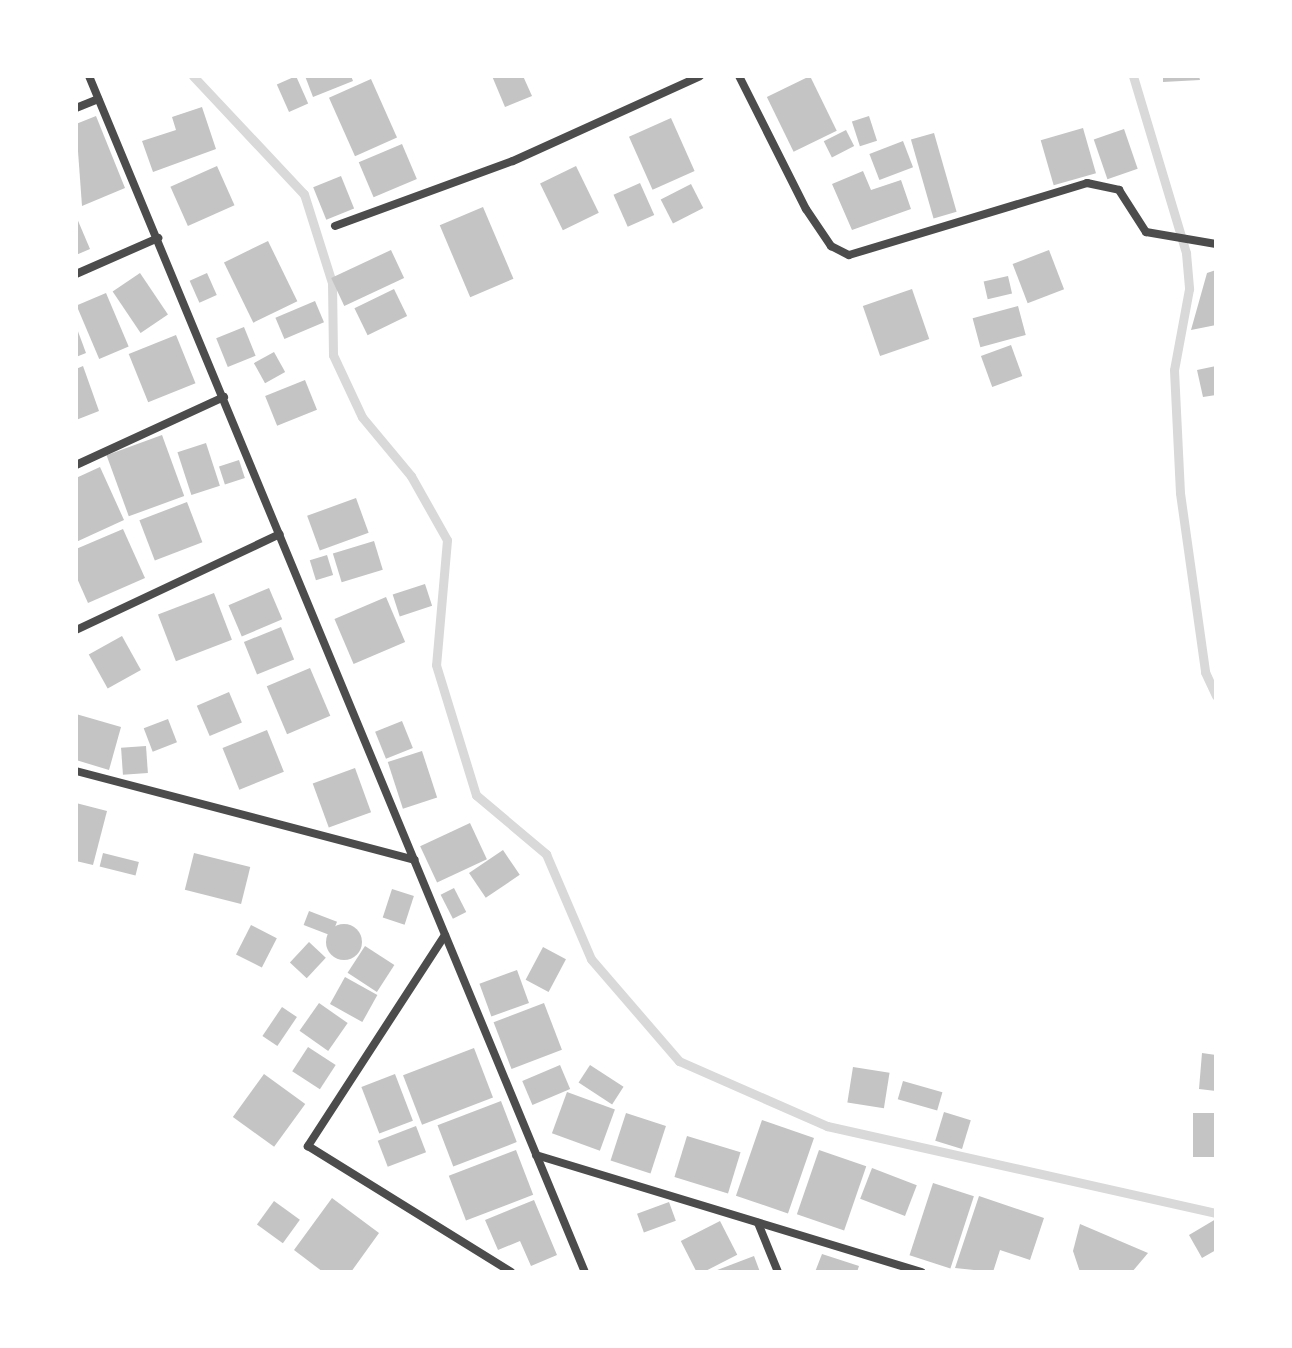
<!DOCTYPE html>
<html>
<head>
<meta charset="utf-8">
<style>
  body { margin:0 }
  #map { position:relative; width:1292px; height:1348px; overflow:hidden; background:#fff; font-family:"Fira Sans",sans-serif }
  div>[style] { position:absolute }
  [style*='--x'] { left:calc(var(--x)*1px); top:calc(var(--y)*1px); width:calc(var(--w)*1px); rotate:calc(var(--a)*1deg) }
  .stream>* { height:9px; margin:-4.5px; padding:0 4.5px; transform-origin:4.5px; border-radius:4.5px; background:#d9d9d9 }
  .building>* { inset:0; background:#c4c4c4; transform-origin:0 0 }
  .round { border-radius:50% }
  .minor>* { height:8px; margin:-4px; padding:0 4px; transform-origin:4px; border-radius:4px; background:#4c4c4c }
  span { translate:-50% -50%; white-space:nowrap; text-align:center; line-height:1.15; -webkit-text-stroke:6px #fff; paint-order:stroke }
  .frame { position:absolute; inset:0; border:78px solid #fff; pointer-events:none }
</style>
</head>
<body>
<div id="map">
  <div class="stream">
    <div style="--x:193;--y:76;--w:162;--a:46.8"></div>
    <div style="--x:304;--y:194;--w:93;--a:72.5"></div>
    <div style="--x:332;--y:283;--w:72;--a:89.2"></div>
    <div style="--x:333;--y:355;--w:68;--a:64.9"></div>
    <div style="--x:362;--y:417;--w:77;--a:50.3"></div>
    <div style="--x:411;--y:476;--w:73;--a:60.6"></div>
    <div style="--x:447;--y:540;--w:125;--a:95"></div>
    <div style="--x:436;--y:665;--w:136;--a:72.9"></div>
    <div style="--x:476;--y:795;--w:92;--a:40.1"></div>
    <div style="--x:546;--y:854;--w:114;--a:66.8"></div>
    <div style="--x:591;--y:959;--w:135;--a:49.2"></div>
    <div style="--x:679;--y:1061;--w:162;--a:23.7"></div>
    <div style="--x:827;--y:1126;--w:399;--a:12.6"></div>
    <div style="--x:1133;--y:76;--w:185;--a:73.3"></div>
    <div style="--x:1186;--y:253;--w:36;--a:85"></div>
    <div style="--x:1189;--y:289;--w:82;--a:100.5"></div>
    <div style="--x:1174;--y:370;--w:123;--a:87.2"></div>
    <div style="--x:1180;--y:493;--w:181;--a:82"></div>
    <div style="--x:1205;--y:672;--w:26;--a:65"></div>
  </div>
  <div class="building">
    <div style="left:296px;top:76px;width:30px;height:21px;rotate:66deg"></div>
    <div style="clip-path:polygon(305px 76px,351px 76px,353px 81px,313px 97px)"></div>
    <div style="clip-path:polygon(492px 76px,523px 76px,532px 96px,505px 107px)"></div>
    <div style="left:810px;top:76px;width:61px;height:48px;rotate:64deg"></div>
    <div style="clip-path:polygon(1163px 76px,1199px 76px,1200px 80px,1163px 82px)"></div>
    <div style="left:371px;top:79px;width:64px;height:46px;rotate:66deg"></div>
    <div style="clip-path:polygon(202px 107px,216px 149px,153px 172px,142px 141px,176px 130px,172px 117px)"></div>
    <div style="clip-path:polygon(96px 116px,125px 188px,82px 206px,76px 124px)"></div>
    <div style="left:869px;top:116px;width:26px;height:18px;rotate:72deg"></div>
    <div style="left:671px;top:118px;width:58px;height:46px;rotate:66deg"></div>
    <div style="left:1083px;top:128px;width:47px;height:44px;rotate:74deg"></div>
    <div style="left:1124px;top:129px;width:42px;height:32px;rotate:71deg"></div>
    <div style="left:846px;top:130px;width:18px;height:25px;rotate:63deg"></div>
    <div style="left:934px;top:133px;width:82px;height:24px;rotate:74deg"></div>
    <div style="left:903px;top:141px;width:28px;height:36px;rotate:69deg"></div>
    <div style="left:402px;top:144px;width:38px;height:47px;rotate:67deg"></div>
    <div style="left:217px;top:166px;width:43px;height:51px;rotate:66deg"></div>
    <div style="left:576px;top:166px;width:52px;height:40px;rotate:64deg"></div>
    <div style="clip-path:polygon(863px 171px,871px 190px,901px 180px,911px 209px,852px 230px,832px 184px)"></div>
    <div style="left:341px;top:176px;width:35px;height:30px;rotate:68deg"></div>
    <div style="left:640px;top:183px;width:35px;height:29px;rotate:66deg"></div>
    <div style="left:691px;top:184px;width:27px;height:34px;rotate:63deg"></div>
    <div style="left:483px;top:207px;width:78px;height:47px;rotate:67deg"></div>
    <div style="clip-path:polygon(76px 216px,90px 249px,76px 255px)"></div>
    <div style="left:268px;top:241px;width:67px;height:49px;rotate:64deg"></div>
    <div style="left:391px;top:250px;width:31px;height:66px;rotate:65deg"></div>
    <div style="left:1049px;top:250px;width:42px;height:39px;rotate:69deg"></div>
    <div style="clip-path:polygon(1216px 270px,1216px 325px,1191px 330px,1207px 273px)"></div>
    <div style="left:140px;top:273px;width:50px;height:33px;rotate:56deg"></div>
    <div style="left:207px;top:273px;width:24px;height:19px;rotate:66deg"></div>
    <div style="left:1008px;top:276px;width:18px;height:25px;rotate:77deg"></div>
    <div style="left:394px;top:289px;width:30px;height:44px;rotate:64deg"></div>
    <div style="left:912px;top:289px;width:53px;height:52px;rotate:71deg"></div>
    <div style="left:106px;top:293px;width:58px;height:32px;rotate:67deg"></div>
    <div style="left:315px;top:301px;width:23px;height:43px;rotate:67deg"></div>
    <div style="left:1018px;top:306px;width:30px;height:47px;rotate:75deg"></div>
    <div style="clip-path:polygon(76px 326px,86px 353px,76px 357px)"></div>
    <div style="left:244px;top:327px;width:31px;height:30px;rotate:68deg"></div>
    <div style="left:176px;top:335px;width:52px;height:51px;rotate:68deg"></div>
    <div style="left:1011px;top:345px;width:33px;height:32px;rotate:70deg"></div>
    <div style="left:274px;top:352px;width:23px;height:23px;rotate:61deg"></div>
    <div style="clip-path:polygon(83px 366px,99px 411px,76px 420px,76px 369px)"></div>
    <div style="clip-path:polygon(1216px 366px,1216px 395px,1203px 397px,1197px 370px)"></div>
    <div style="left:305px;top:380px;width:32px;height:43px;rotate:68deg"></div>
    <div style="left:162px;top:435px;width:65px;height:59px;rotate:70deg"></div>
    <div style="left:206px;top:443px;width:45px;height:30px;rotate:72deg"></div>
    <div style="left:239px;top:460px;width:19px;height:21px;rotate:72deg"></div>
    <div style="clip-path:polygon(100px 467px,124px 520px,76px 542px,76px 478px)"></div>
    <div style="left:356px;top:498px;width:37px;height:52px;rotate:70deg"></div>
    <div style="left:187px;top:502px;width:43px;height:51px;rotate:69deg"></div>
    <div style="clip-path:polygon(123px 529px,145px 578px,88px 603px,76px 576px,76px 549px)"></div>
    <div style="left:374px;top:541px;width:30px;height:43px;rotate:73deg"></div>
    <div style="left:327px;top:555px;width:21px;height:18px;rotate:73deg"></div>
    <div style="left:425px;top:584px;width:23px;height:34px;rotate:72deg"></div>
    <div style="left:269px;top:588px;width:34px;height:44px;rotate:67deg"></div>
    <div style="left:214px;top:593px;width:50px;height:60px;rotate:69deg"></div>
    <div style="left:386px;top:597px;width:49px;height:56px;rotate:67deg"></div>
    <div style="left:281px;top:627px;width:35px;height:40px;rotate:68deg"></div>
    <div style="left:122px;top:636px;width:39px;height:38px;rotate:61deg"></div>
    <div style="left:310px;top:668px;width:52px;height:47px;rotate:67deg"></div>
    <div style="left:229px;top:692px;width:33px;height:35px;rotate:67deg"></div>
    <div style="clip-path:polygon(76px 714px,121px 727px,109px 770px,76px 760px)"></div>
    <div style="left:168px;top:719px;width:25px;height:26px;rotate:69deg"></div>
    <div style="left:402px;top:721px;width:29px;height:29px;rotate:68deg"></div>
    <div style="left:267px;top:730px;width:45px;height:48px;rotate:68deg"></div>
    <div style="left:146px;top:746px;width:27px;height:25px;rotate:86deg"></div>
    <div style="left:422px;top:751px;width:49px;height:36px;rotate:72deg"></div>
    <div style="left:355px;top:768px;width:47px;height:45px;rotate:70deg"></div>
    <div style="clip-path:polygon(76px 803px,107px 811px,93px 865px,76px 861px)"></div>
    <div style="left:470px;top:823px;width:40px;height:55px;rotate:65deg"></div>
    <div style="left:503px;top:850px;width:30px;height:41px;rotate:56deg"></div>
    <div style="left:103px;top:853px;width:37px;height:14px;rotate:14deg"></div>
    <div style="left:194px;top:853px;width:58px;height:38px;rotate:14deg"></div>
    <div style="left:454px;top:888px;width:27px;height:15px;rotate:63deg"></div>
    <div style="left:392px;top:889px;width:23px;height:30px;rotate:18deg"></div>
    <div style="left:309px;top:911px;width:30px;height:15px;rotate:21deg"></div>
    <div class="round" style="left:326px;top:924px;width:36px;height:36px"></div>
    <div style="left:251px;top:925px;width:29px;height:33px;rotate:27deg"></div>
    <div style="left:309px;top:942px;width:23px;height:28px;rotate:43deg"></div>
    <div style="left:365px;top:946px;width:35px;height:32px;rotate:33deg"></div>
    <div style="left:543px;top:947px;width:26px;height:37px;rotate:28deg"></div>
    <div style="left:517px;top:970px;width:35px;height:40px;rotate:70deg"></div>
    <div style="left:345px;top:977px;width:37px;height:31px;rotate:29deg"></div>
    <div style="left:319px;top:1003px;width:35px;height:34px;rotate:35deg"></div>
    <div style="left:544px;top:1003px;width:50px;height:54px;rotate:69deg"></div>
    <div style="left:282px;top:1007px;width:18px;height:35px;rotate:34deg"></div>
    <div style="left:308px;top:1047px;width:33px;height:29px;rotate:33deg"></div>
    <div style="left:474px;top:1048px;width:53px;height:76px;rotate:69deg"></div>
    <div style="clip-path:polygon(1202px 1053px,1216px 1055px,1216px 1091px,1199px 1089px)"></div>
    <div style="left:560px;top:1065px;width:26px;height:41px;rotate:67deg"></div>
    <div style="left:590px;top:1065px;width:40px;height:21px;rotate:33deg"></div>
    <div style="left:853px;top:1067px;width:37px;height:36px;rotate:9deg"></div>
    <div style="left:264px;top:1074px;width:51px;height:53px;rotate:36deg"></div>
    <div style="left:395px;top:1074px;width:50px;height:36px;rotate:69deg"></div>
    <div style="left:903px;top:1081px;width:41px;height:19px;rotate:16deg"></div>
    <div style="left:567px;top:1092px;width:51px;height:44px;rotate:20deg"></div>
    <div style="left:501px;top:1101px;width:44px;height:68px;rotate:69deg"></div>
    <div style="left:944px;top:1112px;width:28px;height:30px;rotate:17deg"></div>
    <div style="left:626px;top:1113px;width:42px;height:50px;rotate:18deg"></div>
    <div style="left:1193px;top:1113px;width:23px;height:44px"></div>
    <div style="left:762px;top:1120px;width:55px;height:80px;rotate:19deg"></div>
    <div style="left:416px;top:1126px;width:28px;height:41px;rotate:69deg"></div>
    <div style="left:687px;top:1136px;width:56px;height:43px;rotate:17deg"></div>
    <div style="left:516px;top:1150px;width:48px;height:72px;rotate:69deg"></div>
    <div style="left:819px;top:1150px;width:50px;height:68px;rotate:19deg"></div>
    <div style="left:872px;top:1168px;width:48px;height:33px;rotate:21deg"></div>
    <div style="left:933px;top:1183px;width:43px;height:76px;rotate:18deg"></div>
    <div style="clip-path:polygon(979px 1196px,1044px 1218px,1030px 1260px,1000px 1250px,993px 1272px,955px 1268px)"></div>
    <div style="clip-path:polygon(332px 1198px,379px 1233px,351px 1272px,323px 1272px,294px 1250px)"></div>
    <div style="clip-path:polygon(534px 1200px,557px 1255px,531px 1266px,520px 1241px,498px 1250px,485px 1220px)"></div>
    <div style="left:274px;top:1201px;width:32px;height:29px;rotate:36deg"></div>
    <div style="left:669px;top:1202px;width:20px;height:34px;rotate:70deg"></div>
    <div style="clip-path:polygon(1216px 1219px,1216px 1250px,1202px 1258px,1189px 1235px)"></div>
    <div style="left:720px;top:1221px;width:38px;height:44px;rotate:63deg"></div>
    <div style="clip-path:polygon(1080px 1224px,1148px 1253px,1132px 1272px,1080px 1272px,1073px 1251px)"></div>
    <div style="clip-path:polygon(822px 1254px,859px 1266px,857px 1272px,815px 1272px)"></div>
    <div style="clip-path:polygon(754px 1256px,760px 1272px,712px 1272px)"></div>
  </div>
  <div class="minor">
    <div style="--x:89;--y:76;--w:1295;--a:67.48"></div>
    <div style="--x:739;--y:76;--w:149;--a:63.3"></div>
    <div style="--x:806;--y:209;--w:45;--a:56"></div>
    <div style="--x:831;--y:246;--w:20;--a:27"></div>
    <div style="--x:849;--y:255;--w:249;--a:-16.8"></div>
    <div style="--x:1087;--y:183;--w:33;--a:12"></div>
    <div style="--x:1119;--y:190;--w:50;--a:57.3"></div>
    <div style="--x:1146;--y:232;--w:71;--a:9.7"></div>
    <div style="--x:76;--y:108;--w:24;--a:-22"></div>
    <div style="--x:335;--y:226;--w:189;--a:-20.1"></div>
    <div style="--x:513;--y:161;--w:205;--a:-24.4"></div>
    <div style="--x:76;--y:274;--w:90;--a:-23.7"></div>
    <div style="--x:76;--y:465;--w:163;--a:-24.7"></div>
    <div style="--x:76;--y:630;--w:225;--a:-25.2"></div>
    <div style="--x:76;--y:771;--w:350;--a:14.7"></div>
    <div style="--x:445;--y:935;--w:252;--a:123"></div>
    <div style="--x:308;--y:1146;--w:239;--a:31.8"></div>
    <div style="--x:536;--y:1155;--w:403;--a:16.9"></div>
    <div style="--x:758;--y:1223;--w:53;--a:67.8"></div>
  </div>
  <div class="frame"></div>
</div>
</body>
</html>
